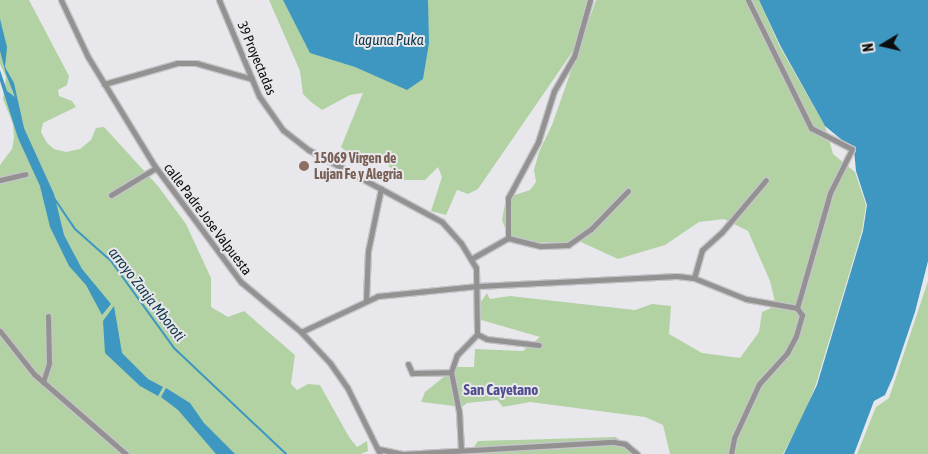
<!DOCTYPE html>
<html>
<head>
<meta charset="utf-8">
<style>
  body { margin:0 }
  #map { position:relative; width:928px; height:454px; overflow:hidden; background:#e8e8ec; font-family:"Asap Condensed",sans-serif }
  div>[style] { position:absolute }
  [style*='--x'] { left:calc(var(--x)*1px); top:calc(var(--y)*1px); width:calc(var(--w)*1px); rotate:calc(var(--a)*1deg) }
  .green>* { inset:0; background:#b2d2a4 }
  .water>* { inset:0; background:#3d97c1 }
  .stream>* { height:2px; margin:-1px; padding:0 1px; transform-origin:1px; border-radius:1px; background:#3d97c1 }
  .roads { filter:drop-shadow(1px 0 #c5c5c8) drop-shadow(-1px 0 #c5c5c8) drop-shadow(0 1px #c5c5c8) drop-shadow(0 -1px #c5c5c8) }
  .street>* { height:5px; margin:-2.5px; padding:0 2.5px; transform-origin:2.5px; border-radius:2.5px; background:#939191 }
  .dots>* { width:14px; height:14px; translate:-50% -50%; box-sizing:border-box; border:2px solid #e8e8ec; border-radius:50% }
  span { translate:-50% -50%; white-space:nowrap; text-align:center; line-height:1.15; -webkit-text-stroke:4px #e8e8ec; paint-order:stroke }
  .street-label { font-size:14px; color:#0d0d0e }
  .education-label { font-size:14px; color:#785e54; font-weight:700 }
  .left { translate:0 -50%; text-align:left }
  .water-label { font-size:15px; color:#0f3749; font-style:italic }
  .neighbourhood-label { font-size:15px; color:#514e8d; font-weight:700 }
  .north { position:absolute; left:858px; top:20px; width:50px; height:50px; -webkit-text-stroke:4px #e8e8ec; paint-order:stroke; rotate:261deg; font-size:14px; font-weight:700; line-height:20px; text-align:center; color:#0d0d0e }
  .north::after { content:''; display:block; margin:auto; width:18px; height:22px; background:#0d0d0e; clip-path:polygon(50% 0,100% 100%,50% 72%,0 100%) }
</style>
</head>
<body>
<div id="map">
  <div class="green">
    <div style="clip-path:polygon(0 0,29px 0,69px 76px,67px 85px,58px 90px,59px 96px,72px 101px,76px 107px,43px 123px,41px 132px,47px 143px,54px 149px,66px 152px,80px 149px,91px 140px,96px 128px,104px 127px,158px 186px,186px 224px,211px 278px,211px 307px,228px 317px,244px 311px,295px 355px,291px 384px,297px 390px,308px 384px,320px 385px,349px 437px,357px 447px,367px 441px,368px 451px,361px 454px,0 454px,0 165px,12px 149px,14px 138px,13px 124px,3px 99px,6px 77px,0 64px)"></div>
    <div style="clip-path:polygon(269px 0,587px 0,575px 48px,478px 189px,468px 194px,457px 190px,446px 215px,431px 211px,442px 177px,438px 167px,425px 180px,401px 180px,382px 158px,355px 159px,341px 147px,363px 93px,350px 95px,322px 110px,311px 102px,303px 94px,300px 71px)"></div>
    <div style="clip-path:polygon(596px 0,759px 0,780px 47px,825px 126px,833px 154px,855px 172px,866px 205px,862px 231px,816px 384px,805px 413px,783px 454px,670px 454px,663px 425px,645px 417px,530px 402px,503px 407px,497px 400px,467px 403px,462px 407px,421px 402px,425px 392px,456px 367px,474px 367px,475px 349px,523px 351px,540px 337px,481px 320px,480px 303px,487px 293px,490px 299px,510px 296px,635px 310px,652px 304px,671px 306px,669px 334px,702px 353px,740px 358px,759px 332px,762px 312px,776px 306px,770px 281px,748px 231px,724px 219px,699px 222px,665px 245px,618px 259px,581px 242px,519px 243px,507px 234px,502px 220px,506px 198px,530px 190px,536px 182px,534px 170px,539px 152px,552px 125px)"></div>
    <div style="clip-path:polygon(928px 281px,928px 454px,857px 454px,876px 407px,889px 398px)"></div>
    <div style="clip-path:polygon(616px 437px,634px 454px,469px 454px,478px 441px)"></div>
  </div>
  <div class="water">
    <div style="clip-path:polygon(283px 0,428px 0,429px 43px,423px 79px,407px 90px,355px 67px,310px 53px)"></div>
    <div style="clip-path:polygon(759px 0,928px 0,928px 261px,915px 312px,893px 377px,885px 395px,874px 401px,854px 454px,784px 454px,817px 385px,863px 231px,867px 205px,856px 171px,854px 150px,825px 126px,781px 47px)"></div>
    <div style="clip-path:polygon(0 19px,7px 47px,5px 67px,14px 83px,24px 128px,54px 194px,64px 235px,82px 269px,111px 304px,102px 315px,86px 285px,69px 266px,50px 227px,40px 186px,18px 138px,0 81px,0 70px,7px 91px,15px 97px,6px 74px,0 51px)"></div>
    <div style="clip-path:polygon(114px 306px,122px 353px,148px 379px,163px 387px,158px 396px,140px 386px,105px 353px,103px 321px)"></div>
    <div style="clip-path:polygon(166px 388px,190px 403px,204px 423px,235px 454px,216px 454px,178px 410px,161px 397px)"></div>
  </div>
  <div class="stream">
    <div style="--x:54;--y:198;--w:37;--a:56"></div>
    <div style="--x:75;--y:229;--w:48;--a:41.6"></div>
    <div style="--x:111;--y:261;--w:107;--a:54.1"></div>
    <div style="--x:174;--y:348;--w:154;--a:43.4"></div>
  </div>
  <div class="roads">
    <div class="street">
      <div style="--x:61;--y:0;--w:63;--a:64.7"></div>
      <div style="--x:88;--y:57;--w:127;--a:58.6"></div>
      <div style="--x:154;--y:165;--w:146;--a:53.4"></div>
      <div style="--x:241;--y:282;--w:78;--a:39.8"></div>
      <div style="--x:301;--y:332;--w:42;--a:46.9"></div>
      <div style="--x:330;--y:363;--w:29;--a:55"></div>
      <div style="--x:347;--y:387;--w:75;--a:63.8"></div>
      <div style="--x:219;--y:0;--w:104;--a:67.4"></div>
      <div style="--x:259;--y:96;--w:42;--a:54.8"></div>
      <div style="--x:283;--y:130;--w:33;--a:38"></div>
      <div style="--x:309;--y:150;--w:151;--a:28.4"></div>
      <div style="--x:442;--y:222;--w:28;--a:48"></div>
      <div style="--x:461;--y:243;--w:29;--a:59"></div>
      <div style="--x:476;--y:268;--w:66;--a:89.1"></div>
      <div style="--x:477;--y:334;--w:11;--a:27"></div>
      <div style="--x:487;--y:339;--w:52;--a:6.6"></div>
      <div style="--x:748;--y:0;--w:143;--a:63.8"></div>
      <div style="--x:811;--y:128;--w:46;--a:27.1"></div>
      <div style="--x:852;--y:149;--w:49;--a:116.6"></div>
      <div style="--x:830;--y:193;--w:120;--a:106"></div>
      <div style="--x:104;--y:84;--w:76;--a:-16"></div>
      <div style="--x:177;--y:63;--w:19;--a:0"></div>
      <div style="--x:196;--y:63;--w:58;--a:15.9"></div>
      <div style="--x:0;--y:180;--w:26;--a:-13"></div>
      <div style="--x:111;--y:195;--w:52;--a:-31"></div>
      <div style="--x:508;--y:238;--w:34;--a:14"></div>
      <div style="--x:541;--y:246;--w:27;--a:-2"></div>
      <div style="--x:568;--y:245;--w:28;--a:-35"></div>
      <div style="--x:591;--y:229;--w:53;--a:-45.8"></div>
      <div style="--x:471;--y:259;--w:43;--a:-29.6"></div>
      <div style="--x:508;--y:238;--w:40;--a:-90"></div>
      <div style="--x:508;--y:198;--w:64;--a:-61.8"></div>
      <div style="--x:538;--y:142;--w:53;--a:-72.6"></div>
      <div style="--x:554;--y:91;--w:39;--a:-60"></div>
      <div style="--x:574;--y:57;--w:59;--a:-74.3"></div>
      <div style="--x:694;--y:278;--w:29;--a:-74"></div>
      <div style="--x:702;--y:250;--w:27;--a:-42"></div>
      <div style="--x:722;--y:232;--w:68;--a:-49.8"></div>
      <div style="--x:366;--y:300;--w:49;--a:-87.7"></div>
      <div style="--x:368;--y:251;--w:64;--a:-78.3"></div>
      <div style="--x:0;--y:331;--w:55;--a:51.7"></div>
      <div style="--x:34;--y:374;--w:122;--a:41"></div>
      <div style="--x:301;--y:332;--w:85;--a:-25.1"></div>
      <div style="--x:378;--y:296;--w:100;--a:-5.7"></div>
      <div style="--x:478;--y:286;--w:199;--a:-2.9"></div>
      <div style="--x:677;--y:276;--w:17;--a:7"></div>
      <div style="--x:694;--y:278;--w:56;--a:22"></div>
      <div style="--x:746;--y:299;--w:52;--a:10"></div>
      <div style="--x:408;--y:364;--w:10;--a:66"></div>
      <div style="--x:412;--y:373;--w:39;--a:-1"></div>
      <div style="--x:43;--y:382;--w:20;--a:-72"></div>
      <div style="--x:49;--y:363;--w:47;--a:-91.2"></div>
      <div style="--x:379;--y:449;--w:24;--a:12"></div>
      <div style="--x:461;--y:450;--w:38;--a:-93"></div>
      <div style="--x:459;--y:412;--w:41;--a:-101.3"></div>
      <div style="--x:451;--y:372;--w:18;--a:-71"></div>
      <div style="--x:457;--y:355;--w:29;--a:-46"></div>
      <div style="--x:403;--y:454;--w:211;--a:-3.3"></div>
      <div style="--x:614;--y:442;--w:11;--a:10"></div>
      <div style="--x:625;--y:444;--w:16;--a:40"></div>
      <div style="--x:731;--y:454;--w:16;--a:-79"></div>
      <div style="--x:734;--y:438;--w:60;--a:-65.2"></div>
      <div style="--x:759;--y:384;--w:42;--a:-47.9"></div>
      <div style="--x:787;--y:353;--w:19;--a:-62"></div>
      <div style="--x:796;--y:336;--w:22;--a:-74"></div>
      <div style="--x:802;--y:315;--w:9;--a:-126"></div>
    </div>
  </div>
  <div class="dots">
    <div style="left:304px;top:166px;background:#8d6e63"></div>
  </div>
  <div class="street-label">
    <span style="left:257px;top:58px;rotate:67deg">39 Proyectadas</span>
    <span style="left:208px;top:219px;rotate:53deg">calle Padre Jose Valpuesta</span>
  </div>
  <div class="education-label">
    <span class="left" style="left:314px;top:166px">15069 Virgen de<br>Lujan Fe y Alegria</span>
  </div>
  <div class="water-label">
    <span style="left:389px;top:40px">laguna Puka</span>
    <span style="left:147px;top:294px;rotate:52deg">arroyo Zanja Mboroti</span>
  </div>
  <div class="neighbourhood-label">
    <span style="left:501px;top:390px">San Cayetano</span>
  </div>
  <div class="north">N</div>
</div>
</body>
</html>
